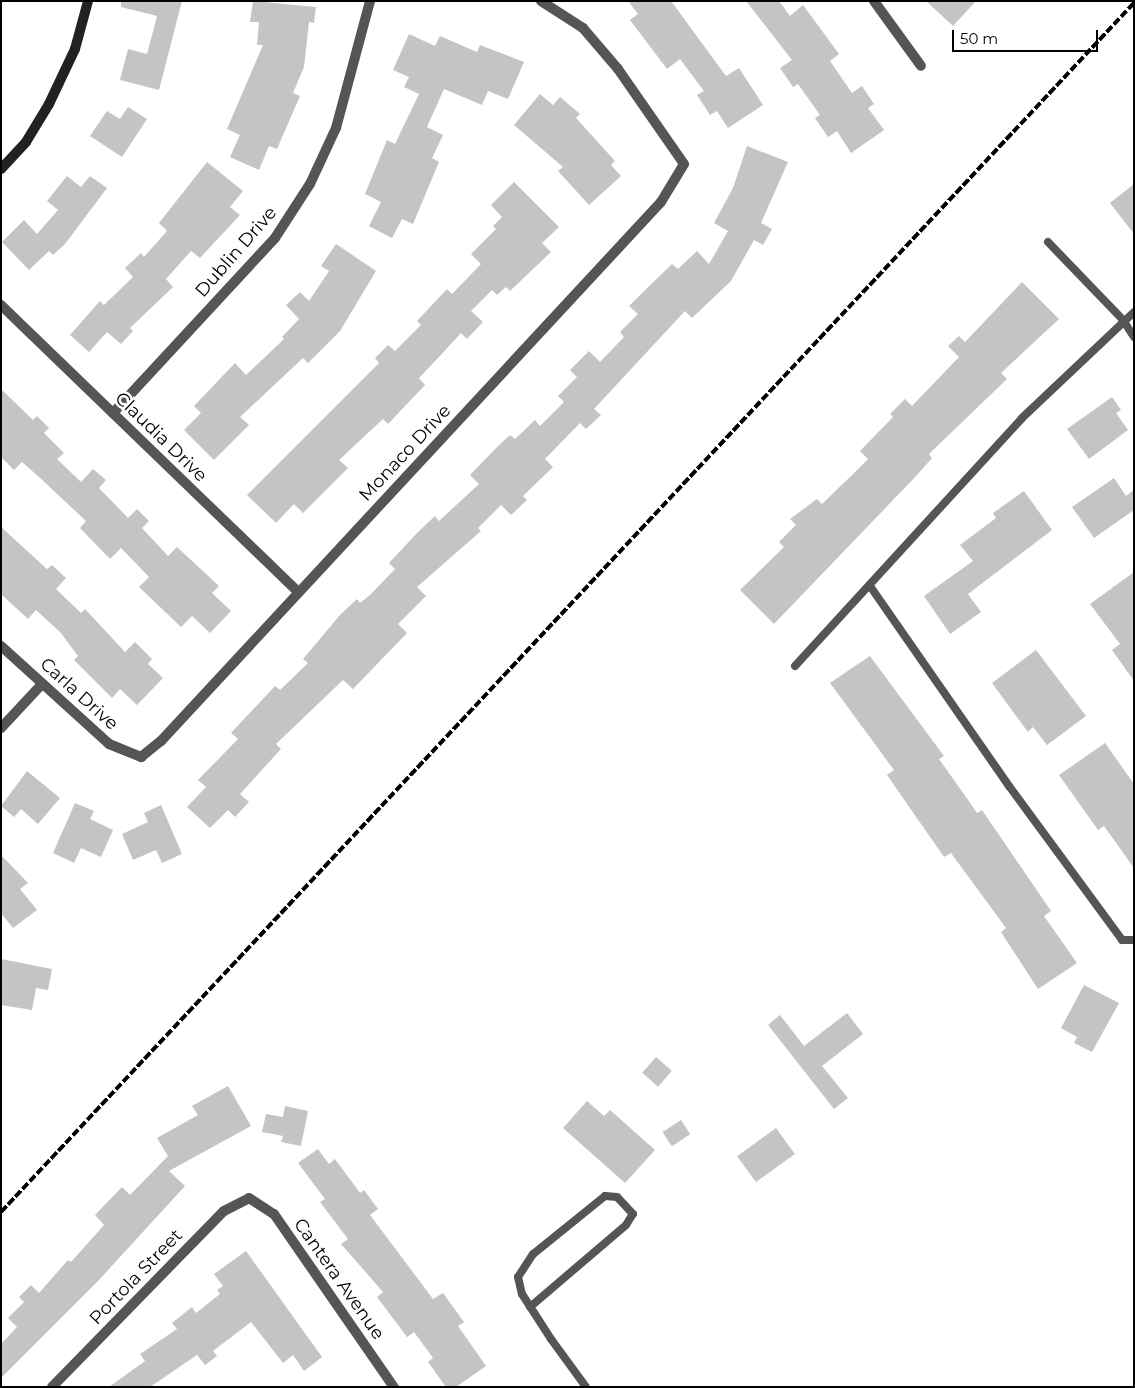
<!DOCTYPE html>
<html>
<head>
<meta charset="utf-8">
<style>
  body { margin:0 }
  #map { position:relative; width:1135px; height:1388px; overflow:hidden; background:#fff; font-family:Montserrat,sans-serif }
  div>[style] { position:absolute }
  [style*='--x'] { left:calc(var(--x)*1px); top:calc(var(--y)*1px); width:calc(var(--w)*1px); rotate:calc(var(--a)*1deg) }
  .building>* { inset:0; background:#c4c4c4; transform-origin:0 0 }
  .lane>* { height:8px; margin:-4px; padding:0 4px; transform-origin:4px; border-radius:4px; background:#555 }
  .street>* { height:10px; margin:-5px; padding:0 5px; transform-origin:5px; border-radius:5px; background:#555 }
  .secondary>* { height:10px; margin:-5px; padding:0 5px; transform-origin:5px; border-radius:5px; background:#222 }
  .rail>* { height:4px; margin-top:-2px; transform-origin:0; background:repeating-linear-gradient(90deg,#000 0 8px,transparent 0 10.5px) }
  span { translate:-50% -50%; white-space:nowrap; text-align:center; line-height:1.15; -webkit-text-stroke:5px #fff; paint-order:stroke }
  .street-label { font-size:18px; color:#000 }
  .frame { position:absolute; inset:0; border:2px solid #000; pointer-events:none }
  .scale { position:absolute; left:952px; top:30px; width:146px; height:22px; box-sizing:border-box; border:2px solid #000; border-top:0; padding-left:6px; font-size:15px; line-height:18px; white-space:nowrap; color:#000; -webkit-text-stroke:4px #fff; paint-order:stroke }
</style>
</head>
<body>
<div id="map">
  <div class="building">
    <div style="clip-path:polygon(121px 1px,182px 1px,159px 90px,120px 80px,128px 49px,147px 54px,157px 16px,121px 7px)"></div>
    <div style="clip-path:polygon(253px 1px,316px 7px,314px 23px,309px 22px,304px 67px,293px 93px,300px 96px,277px 149px,269px 146px,259px 170px,230px 157px,240px 135px,227px 129px,263px 45px,257px 45px,259px 22px,250px 22px)"></div>
    <div style="clip-path:polygon(628px 1px,671px 1px,726px 76px,739px 68px,763px 105px,728px 128px,717px 111px,710px 115px,697px 95px,704px 91px,680px 59px,667px 69px,630px 20px,638px 14px)"></div>
    <div style="clip-path:polygon(746px 1px,779px 1px,790px 16px,803px 5px,839px 54px,830px 61px,852px 93px,862px 86px,874px 104px,868px 108px,884px 130px,851px 153px,837px 131px,828px 137px,815px 118px,820px 115px,798px 84px,793px 87px,780px 68px,792px 60px)"></div>
    <div style="clip-path:polygon(926px 1px,976px 1px,953px 26px)"></div>
    <div style="clip-path:polygon(409px 34px,435px 46px,440px 36px,477px 52px,480px 45px,524px 62px,508px 99px,488px 91px,482px 105px,444px 89px,427px 127px,443px 135px,432px 158px,439px 162px,413px 224px,402px 219px,392px 238px,369px 226px,381px 202px,365px 194px,387px 140px,395px 144px,419px 94px,404px 87px,409px 77px,393px 70px)"></div>
    <div style="clip-path:polygon(540px 94px,553px 105px,560px 97px,580px 114px,576px 118px,615px 161px,611px 165px,621px 176px,589px 205px,558px 171px,563px 167px,514px 125px)"></div>
    <div style="clip-path:polygon(128px 107px,147px 119px,122px 157px,90px 136px,107px 111px,120px 119px)"></div>
    <div style="clip-path:polygon(747px 146px,788px 162px,761px 223px,772px 229px,763px 245px,754px 240px,731px 281px,692px 318px,685px 311px,594px 409px,601px 415px,586px 429px,580px 423px,545px 459px,553px 467px,523px 496px,527px 500px,511px 515px,501px 505px,478px 528px,481px 531px,417px 587px,426px 596px,398px 624px,407px 633px,353px 689px,343px 680px,276px 744px,281px 749px,240px 794px,249px 802px,235px 817px,228px 810px,210px 828px,187px 807px,206px 787px,198px 780px,238px 739px,231px 733px,275px 686px,280px 690px,308px 663px,303px 659px,340px 615px,357px 599px,360px 603px,370px 595px,395px 569px,389px 563px,418px 532px,435px 516px,439px 521px,479px 484px,470px 475px,498px 446px,510px 435px,515px 439px,535px 420px,540px 426px,564px 402px,558px 396px,577px 377px,570px 370px,589px 351px,600px 362px,624px 337px,620px 332px,638px 314px,629px 306px,641px 294px,672px 264px,678px 269px,697px 251px,709px 264px,728px 231px,714px 223px,733px 188px)"></div>
    <div style="clip-path:polygon(207px 162px,243px 191px,230px 207px,240px 215px,200px 258px,191px 251px,166px 279px,173px 287px,130px 328px,133px 331px,121px 344px,107px 332px,89px 352px,70px 335px,100px 301px,104px 305px,133px 277px,125px 268px,141px 253px,144px 257px,167px 231px,159px 223px)"></div>
    <div style="clip-path:polygon(67px 176px,81px 187px,90px 176px,107px 188px,65px 244px,53px 255px,49px 251px,29px 270px,2px 242px,24px 220px,37px 234px,58px 210px,47px 201px)"></div>
    <div style="clip-path:polygon(514px 182px,559px 227px,542px 243px,551px 252px,510px 291px,506px 287px,497px 295px,492px 290px,471px 311px,483px 322px,467px 339px,461px 333px,438px 358px,419px 378px,425px 385px,388px 424px,383px 419px,339px 460px,348px 468px,303px 513px,294px 504px,276px 523px,247px 495px,379px 363px,375px 358px,388px 345px,395px 351px,421px 325px,417px 321px,447px 289px,452px 294px,481px 264px,471px 254px,496px 229px,493px 226px,502px 217px,491px 205px)"></div>
    <div style="clip-path:polygon(1134px 184px,1134px 234px,1110px 203px)"></div>
    <div style="clip-path:polygon(336px 244px,376px 271px,340px 331px,308px 363px,303px 358px,240px 417px,249px 425px,214px 460px,184px 430px,201px 413px,194px 406px,235px 363px,246px 375px,284px 339px,282px 337px,299px 319px,286px 305px,300px 292px,309px 301px,329px 271px,321px 266px)"></div>
    <div style="clip-path:polygon(1022px 282px,1059px 319px,1001px 373px,1007px 379px,929px 454px,932px 458px,918px 474px,774px 624px,740px 590px,784px 547px,779px 542px,796px 525px,790px 519px,817px 499px,822px 504px,851px 476px,868px 459px,860px 451px,893px 417px,890px 414px,905px 399px,912px 406px,959px 357px,948px 346px,959px 336px,965px 342px)"></div>
    <div style="clip-path:polygon(1px 389px,33px 420px,37px 416px,49px 428px,44px 433px,64px 453px,57px 459px,81px 482px,93px 469px,106px 480px,99px 488px,128px 518px,137px 509px,149px 521px,142px 528px,168px 556px,177px 547px,219px 586px,212px 593px,231px 611px,210px 633px,192px 616px,181px 627px,139px 587px,149px 577px,121px 548px,110px 559px,80px 528px,86px 521px,39px 477px,22px 462px,14px 470px,1px 457px)"></div>
    <div style="clip-path:polygon(1112px 397px,1121px 410px,1116px 413px,1128px 430px,1089px 459px,1067px 429px)"></div>
    <div style="clip-path:polygon(1114px 478px,1126px 496px,1134px 490px,1134px 510px,1094px 538px,1072px 507px)"></div>
    <div style="clip-path:polygon(1024px 491px,1052px 530px,968px 594px,981px 612px,950px 634px,924px 596px,973px 561px,960px 545px,996px 518px,993px 513px)"></div>
    <div style="clip-path:polygon(1px 527px,47px 569px,52px 565px,66px 578px,56px 589px,81px 613px,85px 609px,125px 652px,135px 642px,152px 659px,148px 664px,163px 678px,137px 705px,120px 689px,112px 698px,74px 660px,78px 656px,60px 632px,36px 610px,28px 619px,1px 594px)"></div>
    <div style="clip-path:polygon(1134px 572px,1134px 681px,1112px 650px,1120px 644px,1090px 604px)"></div>
    <div style="clip-path:polygon(1036px 650px,1086px 716px,1047px 745px,1033px 727px,1028px 732px,992px 683px)"></div>
    <div style="clip-path:polygon(870px 656px,944px 756px,939px 759px,966px 797px,977px 813px,982px 810px,1051px 911px,1044px 916px,1077px 963px,1038px 989px,1001px 932px,1006px 928px,951px 853px,944px 857px,887px 775px,894px 770px,830px 683px)"></div>
    <div style="clip-path:polygon(1105px 743px,1134px 784px,1134px 868px,1104px 826px,1098px 830px,1059px 775px)"></div>
    <div style="clip-path:polygon(27px 771px,60px 798px,38px 824px,21px 809px,14px 817px,1px 806px)"></div>
    <div style="clip-path:polygon(75px 803px,94px 811px,90px 819px,113px 830px,101px 857px,81px 848px,74px 863px,53px 853px)"></div>
    <div style="clip-path:polygon(161px 805px,182px 854px,162px 863px,156px 850px,133px 860px,122px 834px,148px 822px,144px 813px)"></div>
    <div style="clip-path:polygon(1px 855px,28px 883px,20px 889px,37px 910px,13px 928px,1px 913px)"></div>
    <div style="clip-path:polygon(1px 959px,52px 969px,48px 990px,36px 988px,32px 1010px,1px 1005px)"></div>
    <div style="clip-path:polygon(1084px 985px,1119px 1003px,1092px 1052px,1074px 1043px,1077px 1037px,1061px 1028px)"></div>
    <div style="clip-path:polygon(847px 1013px,863px 1034px,822px 1066px,848px 1098px,834px 1109px,768px 1025px,780px 1015px,804px 1046px)"></div>
    <div style="left:656px;top:1057px;width:21px;height:21px;rotate:41deg"></div>
    <div style="clip-path:polygon(228px 1086px,251px 1126px,169px 1171px,185px 1186px,98px 1281px,1px 1378px,1px 1344px,17px 1327px,8px 1318px,24px 1302px,19px 1297px,31px 1285px,39px 1293px,68px 1260px,71px 1262px,104px 1225px,95px 1215px,122px 1187px,130px 1195px,168px 1156px,157px 1138px,198px 1115px,192px 1106px)"></div>
    <div style="clip-path:polygon(587px 1101px,604px 1116px,610px 1110px,655px 1150px,625px 1183px,563px 1128px)"></div>
    <div style="clip-path:polygon(285px 1106px,308px 1111px,301px 1146px,281px 1142px,283px 1136px,262px 1132px,266px 1114px,283px 1117px)"></div>
    <div style="left:681px;top:1120px;width:17px;height:22px;rotate:57deg"></div>
    <div style="left:776px;top:1128px;width:32px;height:48px;rotate:54deg"></div>
    <div style="clip-path:polygon(318px 1149px,329px 1164px,335px 1159px,360px 1193px,364px 1190px,378px 1209px,370px 1215px,433px 1299px,443px 1293px,464px 1322px,458px 1326px,486px 1366px,456px 1387px,446px 1387px,428px 1362px,433px 1358px,414px 1332px,407px 1337px,377px 1297px,383px 1292px,341px 1244px,348px 1239px,320px 1202px,325px 1199px,298px 1163px)"></div>
    <div style="clip-path:polygon(246px 1251px,322px 1357px,304px 1371px,293px 1355px,283px 1363px,251px 1322px,213px 1351px,217px 1356px,205px 1365px,197px 1355px,150px 1387px,109px 1387px,145px 1361px,140px 1354px,177px 1329px,172px 1323px,192px 1307px,196px 1313px,220px 1294px,217px 1290px,223px 1286px,214px 1274px)"></div>
  </div>
  <div class="lane">
    <div style="--x:1048;--y:242;--w:108;--a:46.1"></div>
    <div style="--x:1123;--y:320;--w:20;--a:57"></div>
    <div style="--x:870;--y:586;--w:244;--a:55.2"></div>
    <div style="--x:1009;--y:786;--w:191;--a:53.7"></div>
    <div style="--x:1122;--y:940;--w:12;--a:0"></div>
    <div style="--x:795;--y:666;--w:336;--a:-47.5"></div>
    <div style="--x:1022;--y:418;--w:154;--a:-43.4"></div>
    <div style="--x:530;--y:1307;--w:126;--a:-40.5"></div>
    <div style="--x:626;--y:1225;--w:13;--a:-58"></div>
    <div style="--x:633;--y:1214;--w:23;--a:-133"></div>
    <div style="--x:617;--y:1197;--w:12;--a:-175"></div>
    <div style="--x:605;--y:1196;--w:92;--a:141.1"></div>
    <div style="--x:533;--y:1254;--w:27;--a:123"></div>
    <div style="--x:518;--y:1277;--w:17;--a:77"></div>
    <div style="--x:522;--y:1294;--w:54;--a:57.2"></div>
    <div style="--x:551;--y:1339;--w:59;--a:53.9"></div>
  </div>
  <div class="street">
    <div style="--x:874;--y:1;--w:80;--a:54.1"></div>
    <div style="--x:1;--y:305;--w:413;--a:44"></div>
    <div style="--x:113;--y:413;--w:238;--a:-47.2"></div>
    <div style="--x:275;--y:238;--w:64;--a:-57.1"></div>
    <div style="--x:310;--y:184;--w:62;--a:-65.1"></div>
    <div style="--x:336;--y:128;--w:131;--a:-75"></div>
    <div style="--x:1;--y:646;--w:146;--a:42.2"></div>
    <div style="--x:109;--y:744;--w:35;--a:22"></div>
    <div style="--x:141;--y:757;--w:26;--a:-39"></div>
    <div style="--x:161;--y:741;--w:735;--a:-47.15"></div>
    <div style="--x:661;--y:202;--w:44;--a:-58.8"></div>
    <div style="--x:684;--y:164;--w:116;--a:-124.8"></div>
    <div style="--x:618;--y:69;--w:54;--a:-130.5"></div>
    <div style="--x:583;--y:28;--w:50;--a:-147.3"></div>
    <div style="--x:1;--y:728;--w:60;--a:-47"></div>
    <div style="--x:52;--y:1387;--w:246;--a:-45.7"></div>
    <div style="--x:224;--y:1211;--w:28;--a:-27"></div>
    <div style="--x:249;--y:1198;--w:30;--a:33"></div>
    <div style="--x:274;--y:1214;--w:211;--a:55.3"></div>
  </div>
  <div class="secondary">
    <div style="--x:1;--y:169;--w:37;--a:-47"></div>
    <div style="--x:26;--y:142;--w:44;--a:-58.8"></div>
    <div style="--x:49;--y:104;--w:61;--a:-64.7"></div>
    <div style="--x:75;--y:49;--w:50;--a:-74.8"></div>
  </div>
  <div class="rail">
    <div style="--x:1;--y:1212;--w:1657;--a:-46.86"></div>
  </div>
  <div class="street-label">
    <span style="left:236px;top:252px;rotate:-49deg">Dublin Drive</span>
    <span style="left:161px;top:437px;rotate:44deg">Claudia Drive</span>
    <span style="left:405px;top:453px;rotate:-47deg">Monaco Drive</span>
    <span style="left:79px;top:694px;rotate:42deg">Carla Drive</span>
    <span style="left:136px;top:1277px;rotate:-46deg">Portola Street</span>
    <span style="left:339px;top:1279px;rotate:55deg">Cantera Avenue</span>
  </div>
  <div class="frame"></div>
  <div class="scale">50 m</div>
</div>
</body>
</html>
